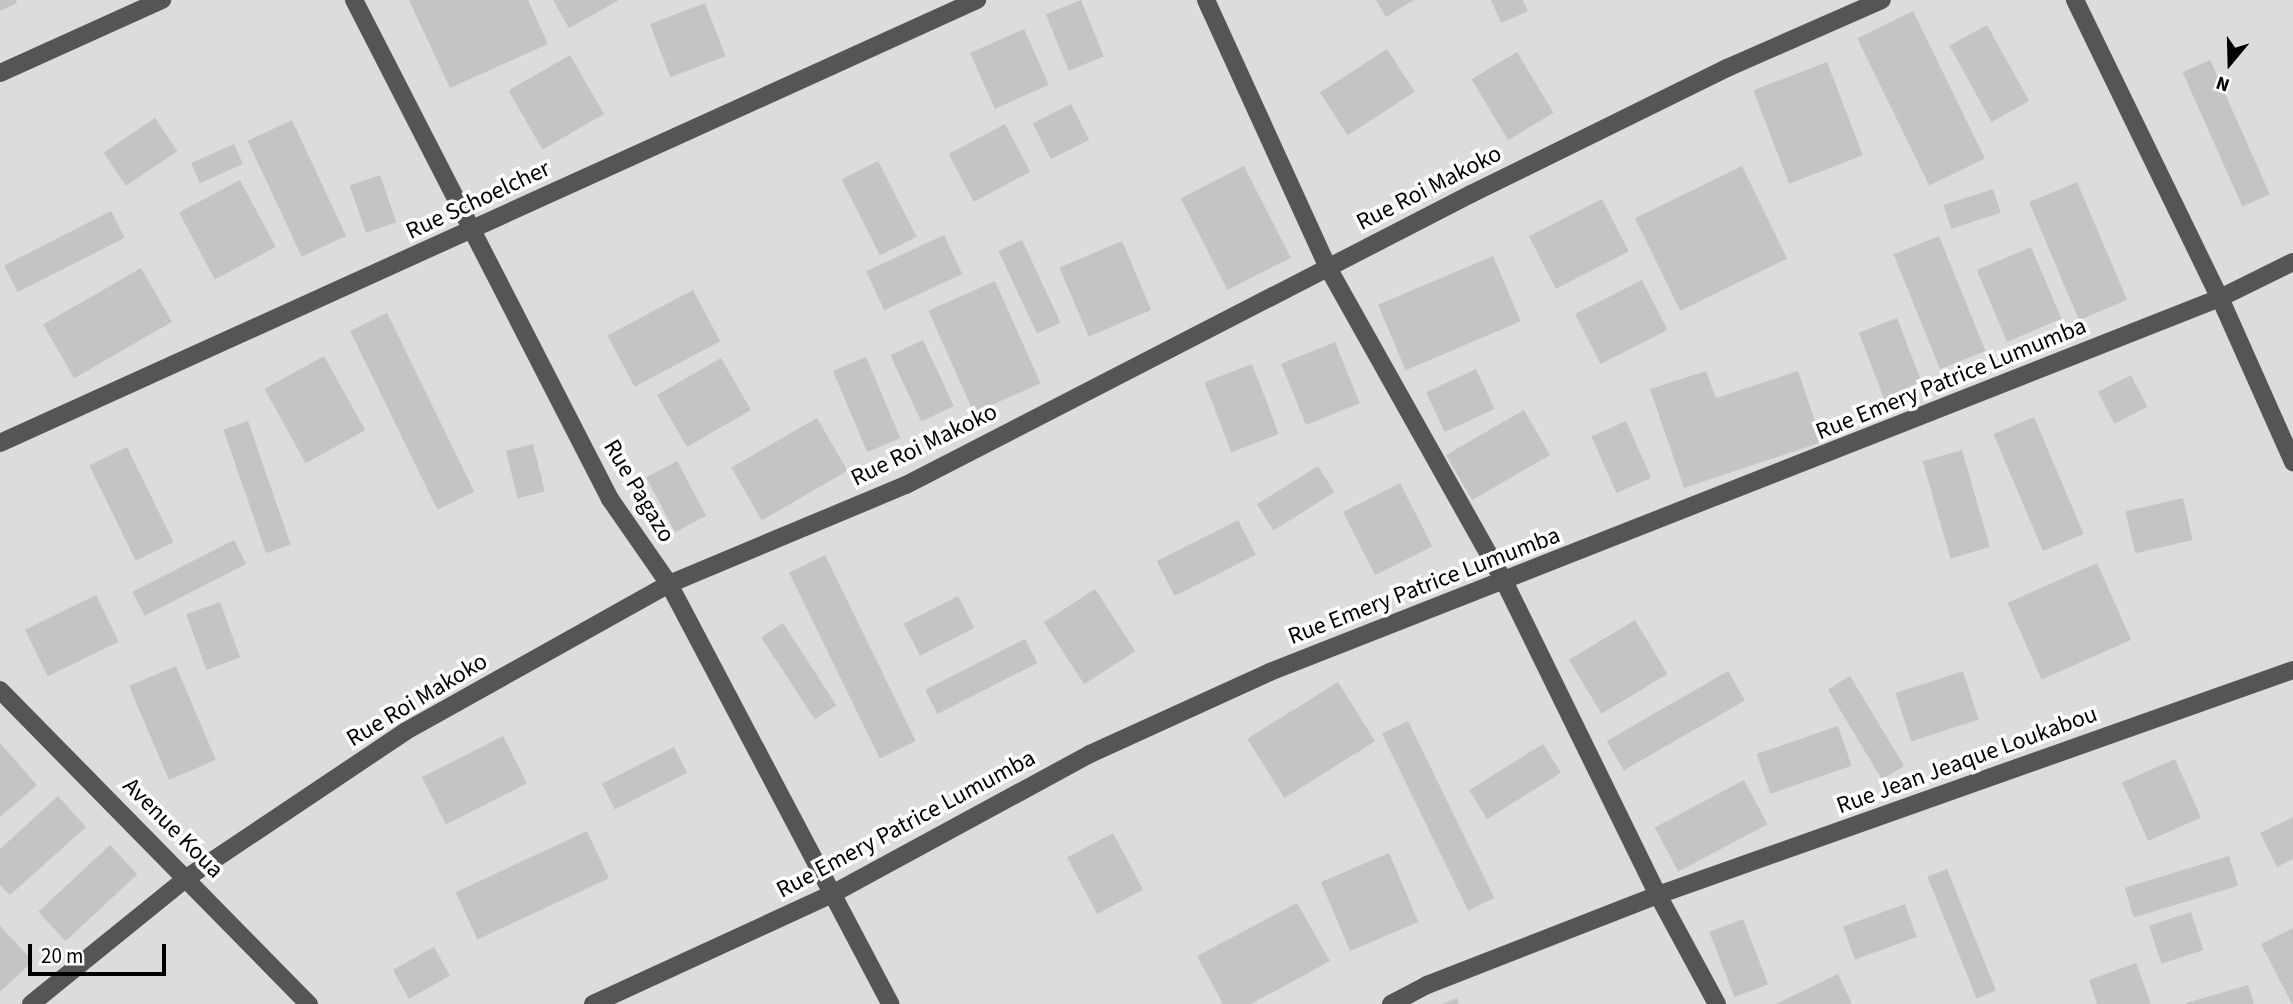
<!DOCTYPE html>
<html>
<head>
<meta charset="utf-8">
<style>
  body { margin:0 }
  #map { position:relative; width:2293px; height:1004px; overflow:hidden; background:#fff; font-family:"Source Sans 3",sans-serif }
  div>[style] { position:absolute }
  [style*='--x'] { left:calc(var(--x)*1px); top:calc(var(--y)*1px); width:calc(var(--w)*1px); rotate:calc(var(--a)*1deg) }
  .green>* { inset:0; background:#dcdcdc; transform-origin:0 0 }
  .building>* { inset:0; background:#c4c4c4; transform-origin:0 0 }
  .minor>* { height:18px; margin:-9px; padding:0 9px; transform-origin:9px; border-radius:9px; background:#555 }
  span { translate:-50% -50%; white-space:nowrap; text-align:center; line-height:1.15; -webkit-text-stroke:7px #fff; paint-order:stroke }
  .street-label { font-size:24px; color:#000 }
  .north { position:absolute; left:2195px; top:28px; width:70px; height:70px; -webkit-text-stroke:5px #fff; paint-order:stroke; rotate:199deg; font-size:19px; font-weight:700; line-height:28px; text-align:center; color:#000 }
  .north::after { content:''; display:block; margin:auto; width:24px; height:32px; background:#000; clip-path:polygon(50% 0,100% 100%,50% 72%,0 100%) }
  .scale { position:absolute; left:28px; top:944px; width:138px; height:32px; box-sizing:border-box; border:4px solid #000; border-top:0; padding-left:9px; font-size:21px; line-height:24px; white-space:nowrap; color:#000; -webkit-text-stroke:5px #fff; paint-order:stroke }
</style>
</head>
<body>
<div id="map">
  <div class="green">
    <div style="left:0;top:0;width:2293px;height:1004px"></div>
  </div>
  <div class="building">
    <div style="clip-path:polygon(0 0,16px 0,17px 3px,0 11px)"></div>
    <div style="clip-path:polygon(409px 0,528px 0,548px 44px,450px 88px)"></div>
    <div style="clip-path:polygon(553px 0,619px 0,569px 28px)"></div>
    <div style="left:1081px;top:0;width:61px;height:38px;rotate:68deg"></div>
    <div style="clip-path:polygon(1376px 0,1414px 0,1386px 17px)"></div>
    <div style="clip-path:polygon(1491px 0,1523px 0,1528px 11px,1501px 23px)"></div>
    <div style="left:705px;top:3px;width:57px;height:59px;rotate:69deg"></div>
    <div style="left:1913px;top:11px;width:164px;height:62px;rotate:64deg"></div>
    <div style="left:1987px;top:25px;width:87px;height:43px;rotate:61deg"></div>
    <div style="left:1024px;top:29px;width:61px;height:59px;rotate:66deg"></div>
    <div style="left:1387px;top:49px;width:51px;height:80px;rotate:57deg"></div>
    <div style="left:1517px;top:52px;width:71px;height:53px;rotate:59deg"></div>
    <div style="left:570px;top:55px;width:68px;height:71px;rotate:60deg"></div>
    <div style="left:2210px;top:60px;width:147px;height:30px;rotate:66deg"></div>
    <div style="left:1827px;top:62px;width:100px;height:79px;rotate:69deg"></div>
    <div style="left:1071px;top:104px;width:40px;height:43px;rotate:63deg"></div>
    <div style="left:155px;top:118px;width:40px;height:62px;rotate:56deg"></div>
    <div style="left:292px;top:120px;width:128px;height:49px;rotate:65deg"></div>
    <div style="left:1005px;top:124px;width:54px;height:64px;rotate:62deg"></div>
    <div style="left:234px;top:144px;width:22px;height:47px;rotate:66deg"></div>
    <div style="left:878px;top:161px;width:85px;height:41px;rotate:63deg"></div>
    <div style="left:1244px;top:166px;width:103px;height:71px;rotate:63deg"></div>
    <div style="left:1742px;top:166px;width:103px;height:119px;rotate:64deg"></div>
    <div style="left:380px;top:175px;width:50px;height:32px;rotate:71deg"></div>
    <div style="left:240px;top:180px;width:76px;height:69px;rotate:62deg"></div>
    <div style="left:2077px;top:182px;width:128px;height:52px;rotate:67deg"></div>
    <div style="left:1993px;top:189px;width:25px;height:52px;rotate:72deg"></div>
    <div style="left:1602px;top:199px;width:59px;height:82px;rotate:63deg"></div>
    <div style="left:111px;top:211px;width:30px;height:120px;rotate:63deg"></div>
    <div style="left:944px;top:235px;width:43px;height:86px;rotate:65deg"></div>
    <div style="left:1939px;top:236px;width:124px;height:49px;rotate:68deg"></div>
    <div style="left:1022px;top:240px;width:91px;height:26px;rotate:65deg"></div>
    <div style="left:1122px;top:241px;width:75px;height:68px;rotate:67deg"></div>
    <div style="left:2031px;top:247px;width:78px;height:59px;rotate:67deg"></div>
    <div style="left:1493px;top:256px;width:71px;height:125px;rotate:67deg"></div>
    <div style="left:141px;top:268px;width:62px;height:113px;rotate:60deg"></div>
    <div style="left:1642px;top:280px;width:56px;height:75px;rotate:63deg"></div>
    <div style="left:995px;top:281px;width:112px;height:73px;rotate:66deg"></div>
    <div style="left:693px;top:290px;width:58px;height:97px;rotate:62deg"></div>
    <div style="left:387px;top:313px;width:199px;height:41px;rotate:64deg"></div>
    <div style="left:1897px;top:318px;width:74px;height:41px;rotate:69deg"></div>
    <div style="left:923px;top:340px;width:73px;height:36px;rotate:65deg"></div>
    <div style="left:1335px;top:342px;width:66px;height:58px;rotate:68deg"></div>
    <div style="left:324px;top:356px;width:85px;height:68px;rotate:61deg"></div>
    <div style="left:866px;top:357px;width:88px;height:36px;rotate:67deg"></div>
    <div style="left:721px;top:358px;width:60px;height:74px;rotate:60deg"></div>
    <div style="left:1252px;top:364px;width:75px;height:51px;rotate:69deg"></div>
    <div style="left:1476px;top:369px;width:44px;height:55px;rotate:65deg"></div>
    <div style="clip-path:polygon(1706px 371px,1716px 398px,1798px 371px,1822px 442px,1684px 488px,1650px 389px)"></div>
    <div style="left:2131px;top:375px;width:36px;height:37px;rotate:63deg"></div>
    <div style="left:1524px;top:410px;width:52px;height:90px;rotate:60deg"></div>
    <div style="left:2034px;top:417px;width:127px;height:44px;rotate:67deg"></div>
    <div style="left:817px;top:418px;width:61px;height:99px;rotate:60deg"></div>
    <div style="left:248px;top:421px;width:131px;height:26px;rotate:71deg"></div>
    <div style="left:1626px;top:421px;width:62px;height:38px;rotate:66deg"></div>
    <div style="left:533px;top:444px;width:49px;height:28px;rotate:76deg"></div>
    <div style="left:127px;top:447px;width:106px;height:42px;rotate:64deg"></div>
    <div style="left:1962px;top:450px;width:101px;height:41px;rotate:74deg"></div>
    <div style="left:677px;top:461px;width:62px;height:35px;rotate:62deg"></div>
    <div style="left:1318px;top:466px;width:31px;height:72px;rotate:58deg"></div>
    <div style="left:1400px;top:483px;width:71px;height:64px;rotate:63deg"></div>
    <div style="left:2183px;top:498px;width:43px;height:59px;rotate:77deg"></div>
    <div style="left:1238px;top:520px;width:39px;height:91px;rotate:63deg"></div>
    <div style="left:234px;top:540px;width:27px;height:114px;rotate:63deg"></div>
    <div style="left:825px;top:555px;width:207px;height:40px;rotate:64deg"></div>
    <div style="left:2097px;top:563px;width:84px;height:98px;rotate:66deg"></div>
    <div style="left:1095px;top:589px;width:74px;height:61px;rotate:57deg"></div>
    <div style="left:96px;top:595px;width:52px;height:79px;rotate:64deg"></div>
    <div style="left:958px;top:596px;width:36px;height:61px;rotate:63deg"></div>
    <div style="left:220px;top:602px;width:59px;height:36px;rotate:70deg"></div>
    <div style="left:1635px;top:620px;width:63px;height:77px;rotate:59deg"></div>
    <div style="left:783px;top:623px;width:98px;height:26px;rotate:57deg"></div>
    <div style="left:1025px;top:639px;width:27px;height:112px;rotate:63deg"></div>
    <div style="left:176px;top:666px;width:102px;height:51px;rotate:67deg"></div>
    <div style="left:1728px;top:671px;width:34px;height:140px;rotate:60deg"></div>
    <div style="left:1963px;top:671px;width:51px;height:71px;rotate:72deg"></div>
    <div style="left:1850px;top:676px;width:105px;height:26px;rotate:59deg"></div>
    <div style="left:1338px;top:682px;width:70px;height:107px;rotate:58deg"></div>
    <div style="left:1408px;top:721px;width:197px;height:29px;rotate:64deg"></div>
    <div style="left:1838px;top:726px;width:42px;height:86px;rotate:71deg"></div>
    <div style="left:503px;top:736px;width:53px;height:91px;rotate:63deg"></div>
    <div style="clip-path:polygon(0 743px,37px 785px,0 817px)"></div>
    <div style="left:1543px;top:744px;width:34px;height:87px;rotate:58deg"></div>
    <div style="left:674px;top:747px;width:29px;height:81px;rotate:63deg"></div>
    <div style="left:2175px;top:759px;width:64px;height:58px;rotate:66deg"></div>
    <div style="left:1744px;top:780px;width:50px;height:101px;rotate:62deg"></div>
    <div style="clip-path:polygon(58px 796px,86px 827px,10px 895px,0 885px,0 849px)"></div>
    <div style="clip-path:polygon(2293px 817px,2293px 859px,2277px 867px,2260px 833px)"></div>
    <div style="left:587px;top:831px;width:52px;height:145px;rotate:65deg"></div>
    <div style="left:1113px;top:833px;width:64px;height:52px;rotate:62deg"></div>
    <div style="left:110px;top:845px;width:40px;height:98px;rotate:47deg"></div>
    <div style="left:1389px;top:853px;width:75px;height:74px;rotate:67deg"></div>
    <div style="left:2229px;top:856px;width:31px;height:109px;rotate:73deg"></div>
    <div style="left:1947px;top:869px;width:131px;height:21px;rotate:68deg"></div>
    <div style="clip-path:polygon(1297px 903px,1330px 961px,1251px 1004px,1223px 1004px,1197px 956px)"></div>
    <div style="left:1905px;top:904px;width:35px;height:66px;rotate:70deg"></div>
    <div style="left:2191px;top:912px;width:40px;height:44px;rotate:72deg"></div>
    <div style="left:1743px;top:919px;width:70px;height:36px;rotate:69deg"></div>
    <div style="clip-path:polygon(0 926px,33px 961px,0 992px)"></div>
    <div style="clip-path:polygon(2293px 928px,2293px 1004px,2292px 1004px,2261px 944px)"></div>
    <div style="left:434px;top:947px;width:33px;height:47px;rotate:61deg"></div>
    <div style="clip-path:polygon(2136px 963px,2151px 1004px,2097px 1004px,2089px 980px)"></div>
    <div style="clip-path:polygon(1838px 974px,1852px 1004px,1776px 1004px)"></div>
    <div style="clip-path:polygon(2248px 985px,2254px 1004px,2186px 1004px,2186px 1003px)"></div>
    <div style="clip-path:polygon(1457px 998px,1459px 1004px,1442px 1004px)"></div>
  </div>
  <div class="minor">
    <div style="--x:354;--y:0;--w:561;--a:62.84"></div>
    <div style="--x:610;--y:499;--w:103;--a:55.2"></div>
    <div style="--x:669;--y:584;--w:475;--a:62.2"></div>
    <div style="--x:1206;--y:0;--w:292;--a:65.5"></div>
    <div style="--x:1327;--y:266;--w:364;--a:60.7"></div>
    <div style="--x:1505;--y:583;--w:347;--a:63.9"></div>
    <div style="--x:1658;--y:895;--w:124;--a:61.6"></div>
    <div style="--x:2075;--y:0;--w:331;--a:64.1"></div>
    <div style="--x:2220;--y:298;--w:180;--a:66"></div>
    <div style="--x:0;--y:73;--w:178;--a:-24.3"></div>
    <div style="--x:0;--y:443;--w:1073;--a:-24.39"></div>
    <div style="--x:0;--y:690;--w:441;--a:45.5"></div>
    <div style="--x:31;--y:1004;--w:202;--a:-39"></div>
    <div style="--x:188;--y:877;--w:262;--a:-33.8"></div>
    <div style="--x:406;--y:731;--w:301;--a:-29.2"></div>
    <div style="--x:669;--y:584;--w:257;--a:-22.7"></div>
    <div style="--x:906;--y:485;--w:636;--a:-27.25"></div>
    <div style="--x:1471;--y:194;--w:285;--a:-26.2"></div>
    <div style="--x:1727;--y:68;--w:169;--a:-23.7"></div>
    <div style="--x:593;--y:1004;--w:265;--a:-24.7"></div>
    <div style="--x:834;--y:893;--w:291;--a:-28.5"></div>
    <div style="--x:1090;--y:754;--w:198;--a:-24.5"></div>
    <div style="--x:1270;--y:672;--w:1021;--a:-21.49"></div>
    <div style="--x:2220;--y:298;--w:81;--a:-26.3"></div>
    <div style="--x:1391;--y:1004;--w:41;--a:-27.8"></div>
    <div style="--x:1427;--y:985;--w:248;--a:-21.3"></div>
    <div style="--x:1658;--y:895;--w:674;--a:-19.51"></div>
  </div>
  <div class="street-label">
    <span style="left:1429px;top:188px;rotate:-27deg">Rue Roi Makoko</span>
    <span style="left:478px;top:200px;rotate:-25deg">Rue Schoelcher</span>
    <span style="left:1951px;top:379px;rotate:-22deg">Rue Emery Patrice Lumumba</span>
    <span style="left:924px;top:445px;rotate:-26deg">Rue Roi Makoko</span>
    <span style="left:639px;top:491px;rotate:59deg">Rue Pagazo</span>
    <span style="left:1424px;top:586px;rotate:-21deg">Rue Emery Patrice Lumumba</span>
    <span style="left:417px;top:700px;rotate:-31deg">Rue Roi Makoko</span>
    <span style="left:1967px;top:760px;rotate:-20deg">Rue Jean Jeaque Loukabou</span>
    <span style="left:906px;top:824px;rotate:-28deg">Rue Emery Patrice Lumumba</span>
    <span style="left:173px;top:828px;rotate:45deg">Avenue Koua</span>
  </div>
  <div class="north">N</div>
  <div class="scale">20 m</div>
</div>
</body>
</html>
